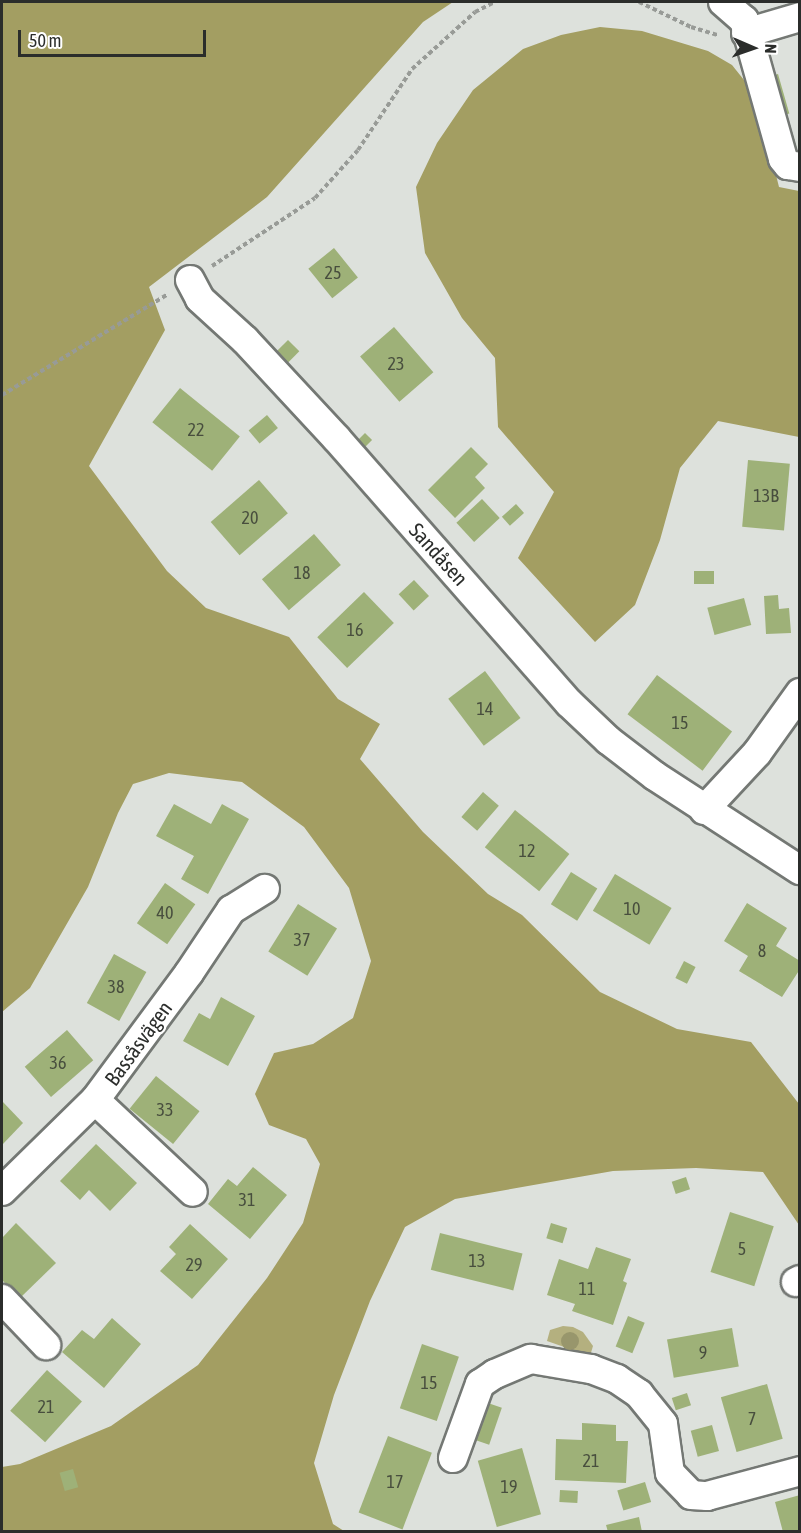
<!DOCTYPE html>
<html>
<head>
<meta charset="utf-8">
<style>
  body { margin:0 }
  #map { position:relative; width:801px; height:1533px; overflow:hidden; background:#dde1dc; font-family:"Asap Condensed",sans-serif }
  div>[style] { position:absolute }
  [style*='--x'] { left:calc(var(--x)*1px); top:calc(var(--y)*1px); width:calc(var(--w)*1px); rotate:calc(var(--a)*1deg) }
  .green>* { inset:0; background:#b4b07f }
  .forest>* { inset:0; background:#a39e62 }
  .building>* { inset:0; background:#9eb178; transform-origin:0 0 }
  .path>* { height:4px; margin-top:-2px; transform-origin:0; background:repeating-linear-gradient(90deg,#989b97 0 4.5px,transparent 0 7.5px) }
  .roads { filter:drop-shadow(2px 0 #747874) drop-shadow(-2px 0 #747874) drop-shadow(0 2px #747874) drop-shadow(0 -2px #747874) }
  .minor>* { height:28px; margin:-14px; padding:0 14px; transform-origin:14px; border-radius:14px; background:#fff }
  .trees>* { width:18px; height:18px; margin:-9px; border-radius:50%; background:#98966c }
  span { translate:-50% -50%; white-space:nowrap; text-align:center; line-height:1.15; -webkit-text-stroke:4.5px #fff; paint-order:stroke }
  .number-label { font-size:18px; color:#484e3e }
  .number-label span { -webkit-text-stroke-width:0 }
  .street-label { font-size:21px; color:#2b2d2b }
  .frame { position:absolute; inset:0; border:3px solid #2b2d2b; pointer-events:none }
  .north { position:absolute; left:723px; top:18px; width:60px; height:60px; -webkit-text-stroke:4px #fff; paint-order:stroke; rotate:92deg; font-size:16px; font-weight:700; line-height:24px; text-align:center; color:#2b2d2b }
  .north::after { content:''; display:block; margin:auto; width:21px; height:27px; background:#2b2d2b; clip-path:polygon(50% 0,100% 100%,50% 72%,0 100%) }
  .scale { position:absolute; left:18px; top:30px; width:188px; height:27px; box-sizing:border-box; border:3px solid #2b2d2b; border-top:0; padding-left:8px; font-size:18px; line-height:21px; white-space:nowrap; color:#2b2d2b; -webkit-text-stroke:4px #fff; paint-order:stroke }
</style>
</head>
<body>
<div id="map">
  <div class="green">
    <div style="clip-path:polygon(563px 1326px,573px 1327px,583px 1332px,593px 1346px,590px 1356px,547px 1341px,550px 1330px)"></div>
  </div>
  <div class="forest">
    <div style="clip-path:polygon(2px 2px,453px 2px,423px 22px,267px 197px,149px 287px,165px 330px,89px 466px,167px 571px,206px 608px,289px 637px,338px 699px,380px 724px,360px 759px,423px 832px,488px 894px,522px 915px,600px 992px,677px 1029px,751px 1042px,799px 1104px,799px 1225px,763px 1172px,696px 1168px,613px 1171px,455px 1199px,405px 1227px,370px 1301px,334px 1395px,314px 1463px,333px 1524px,344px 1531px,2px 1531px,2px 1467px,20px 1464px,111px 1426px,198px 1365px,267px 1278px,303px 1223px,320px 1164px,306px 1139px,269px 1125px,255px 1094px,274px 1053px,313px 1044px,353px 1018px,371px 961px,349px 888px,304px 827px,242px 782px,169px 773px,133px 784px,118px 813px,88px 887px,30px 988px,2px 1012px)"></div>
    <div style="clip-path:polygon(600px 27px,642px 31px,708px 51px,732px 65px,756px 95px,779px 187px,799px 191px,799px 437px,718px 421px,680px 468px,660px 540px,635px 605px,595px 642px,518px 558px,554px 492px,498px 427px,495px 358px,462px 318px,425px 253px,416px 187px,437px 143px,473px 90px,523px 49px,561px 35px)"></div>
  </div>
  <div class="building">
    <div style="left:778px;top:74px;width:41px;height:16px;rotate:74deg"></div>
    <div style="left:334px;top:248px;width:38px;height:33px;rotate:51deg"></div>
    <div style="left:394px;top:327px;width:60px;height:45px;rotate:49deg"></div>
    <div style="left:288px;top:340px;width:16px;height:21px;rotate:45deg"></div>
    <div style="left:180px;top:388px;width:77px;height:44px;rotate:39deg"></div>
    <div style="left:267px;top:415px;width:17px;height:24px;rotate:50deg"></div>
    <div style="left:365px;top:433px;width:10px;height:18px;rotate:45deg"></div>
    <div style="clip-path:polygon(471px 447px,488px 464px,475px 477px,485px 488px,455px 518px,428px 490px)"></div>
    <div style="left:748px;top:460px;width:42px;height:67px;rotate:5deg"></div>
    <div style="left:259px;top:480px;width:44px;height:64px;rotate:49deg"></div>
    <div style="left:482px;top:499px;width:26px;height:35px;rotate:47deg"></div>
    <div style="left:516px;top:504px;width:12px;height:19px;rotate:48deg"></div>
    <div style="left:314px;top:534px;width:41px;height:69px;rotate:49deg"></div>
    <div style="left:714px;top:571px;width:13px;height:20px;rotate:90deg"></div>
    <div style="left:414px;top:580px;width:22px;height:21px;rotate:47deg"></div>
    <div style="left:364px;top:592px;width:43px;height:65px;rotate:46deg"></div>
    <div style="clip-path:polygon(778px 595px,779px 609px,789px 608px,791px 633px,766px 634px,764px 596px)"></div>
    <div style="left:744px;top:598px;width:28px;height:38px;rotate:75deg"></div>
    <div style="left:485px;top:671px;width:59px;height:46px;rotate:53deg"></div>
    <div style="left:657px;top:675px;width:94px;height:49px;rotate:37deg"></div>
    <div style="left:483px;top:792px;width:21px;height:33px;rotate:41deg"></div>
    <div style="clip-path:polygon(174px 804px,211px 824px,222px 804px,249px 819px,208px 894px,181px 879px,194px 856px,156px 836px)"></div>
    <div style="left:515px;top:810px;width:70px;height:48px;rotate:39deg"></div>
    <div style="left:571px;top:872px;width:31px;height:38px;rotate:32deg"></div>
    <div style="left:615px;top:874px;width:66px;height:43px;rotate:31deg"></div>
    <div style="left:165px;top:883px;width:37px;height:49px;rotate:35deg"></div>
    <div style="clip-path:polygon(747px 903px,787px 928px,776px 946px,800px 961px,800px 969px,782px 997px,739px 971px,748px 956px,724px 941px)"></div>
    <div style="left:298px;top:904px;width:46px;height:56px;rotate:32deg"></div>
    <div style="left:114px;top:954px;width:37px;height:56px;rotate:29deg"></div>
    <div style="left:684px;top:961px;width:13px;height:19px;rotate:27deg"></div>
    <div style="clip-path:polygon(221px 997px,255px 1016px,228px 1066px,183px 1041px,199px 1013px,210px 1019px)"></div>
    <div style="left:67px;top:1030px;width:40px;height:56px;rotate:49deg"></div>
    <div style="left:156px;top:1076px;width:56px;height:42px;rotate:39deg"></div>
    <div style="clip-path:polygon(2px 1101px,23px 1123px,2px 1145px)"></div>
    <div style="clip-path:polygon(96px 1144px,137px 1183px,110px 1211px,89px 1190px,80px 1200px,60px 1181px)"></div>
    <div style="clip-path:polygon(253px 1167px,287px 1195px,250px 1239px,208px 1204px,228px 1179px,237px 1186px)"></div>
    <div style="left:686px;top:1177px;width:13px;height:15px;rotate:72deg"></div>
    <div style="left:730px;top:1212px;width:46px;height:63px;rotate:18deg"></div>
    <div style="clip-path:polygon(16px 1223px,56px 1263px,20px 1298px,2px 1280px,2px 1238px)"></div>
    <div style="left:551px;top:1223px;width:17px;height:16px;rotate:17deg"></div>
    <div style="clip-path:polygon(190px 1224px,228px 1259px,192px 1299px,160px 1271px,176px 1254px,169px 1247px)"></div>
    <div style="left:440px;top:1233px;width:85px;height:38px;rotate:14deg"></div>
    <div style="clip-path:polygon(596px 1247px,631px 1259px,623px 1281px,627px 1283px,613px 1325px,572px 1311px,575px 1304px,547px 1295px,559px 1259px,588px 1269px)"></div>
    <div style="left:628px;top:1316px;width:18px;height:33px;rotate:22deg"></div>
    <div style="clip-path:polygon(112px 1318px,141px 1344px,104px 1388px,62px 1352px,82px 1330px,94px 1339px)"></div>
    <div style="left:732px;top:1328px;width:39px;height:66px;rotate:80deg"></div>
    <div style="left:422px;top:1344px;width:39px;height:68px;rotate:19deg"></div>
    <div style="left:47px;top:1370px;width:47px;height:55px;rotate:42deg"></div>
    <div style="left:767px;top:1384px;width:57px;height:48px;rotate:74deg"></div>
    <div style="left:687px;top:1393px;width:13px;height:16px;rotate:72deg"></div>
    <div style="left:482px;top:1401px;width:21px;height:39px;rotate:19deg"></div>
    <div style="clip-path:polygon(582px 1423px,616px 1425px,616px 1441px,628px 1441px,626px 1483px,555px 1480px,556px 1439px,582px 1440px)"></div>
    <div style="left:712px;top:1425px;width:27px;height:22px;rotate:75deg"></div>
    <div style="left:388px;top:1436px;width:47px;height:82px;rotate:21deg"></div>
    <div style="left:522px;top:1448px;width:69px;height:46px;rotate:74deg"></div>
    <div style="left:73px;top:1469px;width:19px;height:14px;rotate:74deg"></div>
    <div style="left:645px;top:1482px;width:21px;height:29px;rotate:73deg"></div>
    <div style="left:560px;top:1490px;width:18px;height:12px;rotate:3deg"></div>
    <div style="clip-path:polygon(800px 1495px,800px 1532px,783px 1532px,775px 1502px)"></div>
    <div style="clip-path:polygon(639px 1517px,642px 1532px,608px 1532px,606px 1525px)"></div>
  </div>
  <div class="path">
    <div style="--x:639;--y:2;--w:58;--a:25.7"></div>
    <div style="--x:691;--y:27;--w:28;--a:17"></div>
    <div style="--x:212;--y:266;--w:123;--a:-33.4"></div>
    <div style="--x:315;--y:198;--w:64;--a:-48.1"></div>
    <div style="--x:358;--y:150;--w:97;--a:-56.3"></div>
    <div style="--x:412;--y:69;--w:85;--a:-42.1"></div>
    <div style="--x:475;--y:12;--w:22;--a:-27"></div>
    <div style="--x:2;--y:395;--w:194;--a:-31.3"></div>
  </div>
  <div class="roads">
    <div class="minor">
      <div style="--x:723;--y:2;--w:28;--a:41"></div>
      <div style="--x:744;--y:20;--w:144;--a:74.3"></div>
      <div style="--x:783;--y:159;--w:8;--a:50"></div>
      <div style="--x:788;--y:165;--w:12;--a:9"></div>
      <div style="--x:746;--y:33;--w:56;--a:-16.5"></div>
      <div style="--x:190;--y:280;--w:21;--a:62"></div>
      <div style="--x:200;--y:299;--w:61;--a:42.3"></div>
      <div style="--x:245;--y:340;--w:135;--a:47.1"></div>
      <div style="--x:337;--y:439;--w:351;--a:48.7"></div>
      <div style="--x:569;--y:703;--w:54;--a:43.5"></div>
      <div style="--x:608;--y:740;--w:59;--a:37.5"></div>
      <div style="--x:655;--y:776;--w:173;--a:33"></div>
      <div style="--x:704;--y:810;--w:78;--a:-47.1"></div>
      <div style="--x:757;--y:753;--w:74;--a:-54.4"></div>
      <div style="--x:95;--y:1100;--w:134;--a:43.2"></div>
      <div style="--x:2;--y:1191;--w:130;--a:-44.4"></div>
      <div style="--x:95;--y:1100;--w:158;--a:-53.5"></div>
      <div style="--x:189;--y:973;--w:76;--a:-56.3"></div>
      <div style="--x:231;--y:910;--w:40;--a:-32"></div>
      <div style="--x:796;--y:1282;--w:4;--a:-27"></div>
      <div style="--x:2;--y:1299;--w:64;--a:46.3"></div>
      <div style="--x:453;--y:1458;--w:79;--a:-70"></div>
      <div style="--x:480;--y:1384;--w:18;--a:-34"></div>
      <div style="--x:495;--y:1374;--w:39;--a:-23"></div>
      <div style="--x:531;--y:1359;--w:61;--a:9.5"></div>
      <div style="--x:591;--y:1369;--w:28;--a:21"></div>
      <div style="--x:617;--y:1379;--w:27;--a:34"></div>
      <div style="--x:639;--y:1394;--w:38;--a:51"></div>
      <div style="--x:663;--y:1424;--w:49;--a:81.9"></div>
      <div style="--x:670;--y:1473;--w:30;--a:46"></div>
      <div style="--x:691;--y:1495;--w:16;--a:4"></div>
      <div style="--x:707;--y:1496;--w:96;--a:-15"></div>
    </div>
  </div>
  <div class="trees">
    <div style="left:570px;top:1341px"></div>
  </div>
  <div class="number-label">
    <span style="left:333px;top:273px">25</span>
    <span style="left:396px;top:364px">23</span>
    <span style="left:196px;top:430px">22</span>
    <span style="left:766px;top:496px">13B</span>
    <span style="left:250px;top:518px">20</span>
    <span style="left:302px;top:573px">18</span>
    <span style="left:355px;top:630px">16</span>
    <span style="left:485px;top:709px">14</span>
    <span style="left:680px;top:723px">15</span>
    <span style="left:527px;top:851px">12</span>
    <span style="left:632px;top:909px">10</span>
    <span style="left:165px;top:913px">40</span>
    <span style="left:302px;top:940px">37</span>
    <span style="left:762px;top:951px">8</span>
    <span style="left:116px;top:987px">38</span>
    <span style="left:58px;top:1063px">36</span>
    <span style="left:165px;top:1110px">33</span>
    <span style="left:247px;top:1200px">31</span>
    <span style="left:742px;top:1249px">5</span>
    <span style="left:477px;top:1261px">13</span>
    <span style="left:194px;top:1265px">29</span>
    <span style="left:587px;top:1289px">11</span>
    <span style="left:703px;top:1353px">9</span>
    <span style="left:429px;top:1383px">15</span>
    <span style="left:46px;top:1407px">21</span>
    <span style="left:752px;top:1419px">7</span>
    <span style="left:591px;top:1461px">21</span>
    <span style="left:395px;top:1482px">17</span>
    <span style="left:509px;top:1487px">19</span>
  </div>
  <div class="street-label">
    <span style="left:439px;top:554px;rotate:48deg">Sandåsen</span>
    <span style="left:138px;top:1043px;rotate:-54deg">Bassåsvägen</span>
  </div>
  <div class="frame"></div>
  <div class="north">N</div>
  <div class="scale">50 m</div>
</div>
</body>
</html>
